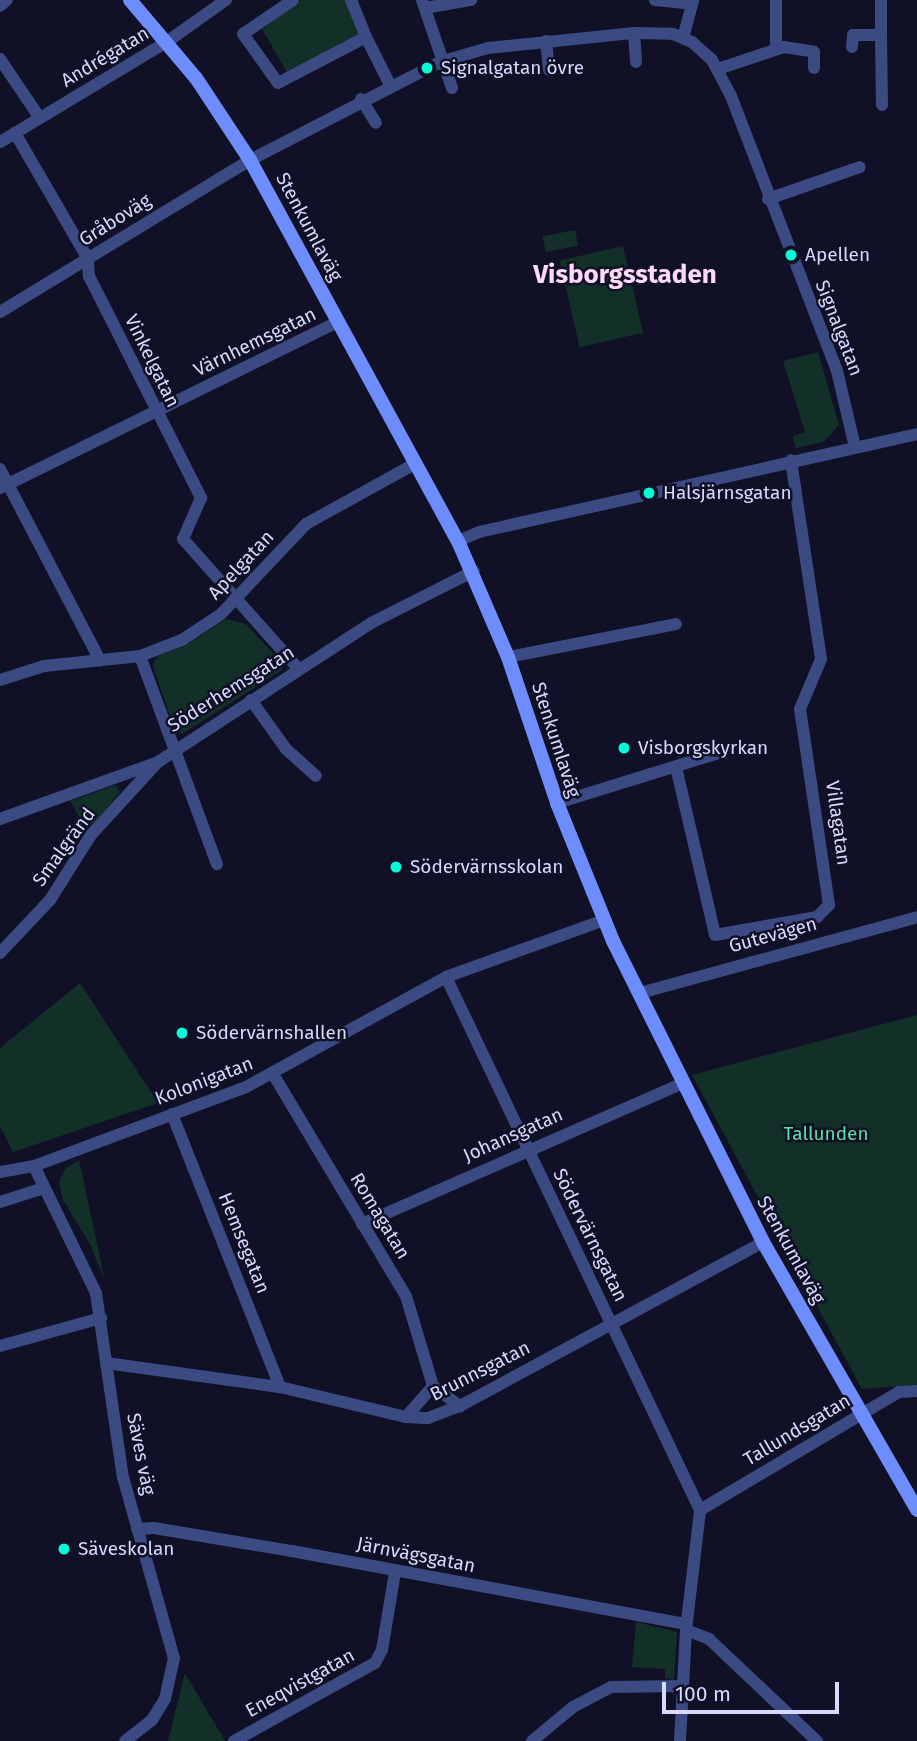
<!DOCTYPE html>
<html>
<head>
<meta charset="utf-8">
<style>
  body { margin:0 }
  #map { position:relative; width:917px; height:1741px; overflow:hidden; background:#101126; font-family:"Fira Sans",sans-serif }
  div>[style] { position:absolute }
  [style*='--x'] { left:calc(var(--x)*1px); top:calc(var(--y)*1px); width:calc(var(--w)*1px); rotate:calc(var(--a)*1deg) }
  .green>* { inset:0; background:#133028; transform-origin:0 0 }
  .street>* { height:12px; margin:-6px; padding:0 6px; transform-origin:6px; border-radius:6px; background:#3c4a84 }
  .secondary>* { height:14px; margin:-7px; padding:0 7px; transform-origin:7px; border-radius:7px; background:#6e8dfc }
  .dots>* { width:19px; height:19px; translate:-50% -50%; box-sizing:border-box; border:4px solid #101126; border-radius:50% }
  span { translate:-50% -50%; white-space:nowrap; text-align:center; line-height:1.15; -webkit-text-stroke:5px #101126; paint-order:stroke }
  .street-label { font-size:19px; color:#d5dafe }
  .poi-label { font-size:19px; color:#d5dafe }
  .left { translate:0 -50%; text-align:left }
  .park-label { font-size:19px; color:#62dda1 }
  .district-label { font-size:26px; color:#fed7f9; font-weight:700 }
  .scale { position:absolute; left:662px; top:1682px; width:177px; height:32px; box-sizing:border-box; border:4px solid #d5dafe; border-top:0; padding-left:9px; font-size:21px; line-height:24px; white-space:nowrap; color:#d5dafe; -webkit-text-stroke:5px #101126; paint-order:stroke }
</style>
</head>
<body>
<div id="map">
  <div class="green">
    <div style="clip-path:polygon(301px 0,346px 0,360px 35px,287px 72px,262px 29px)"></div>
    <div style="left:575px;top:230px;width:16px;height:33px;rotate:79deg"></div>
    <div style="left:623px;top:246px;width:89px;height:65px;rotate:77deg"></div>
    <div style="clip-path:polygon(818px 352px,839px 425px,823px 442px,796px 448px,793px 436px,805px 432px,783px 361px)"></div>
    <div style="clip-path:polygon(226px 619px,246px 624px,281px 662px,282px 670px,182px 734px,174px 728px,153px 666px,157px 656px,185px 646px)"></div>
    <div style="clip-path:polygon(116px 785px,120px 792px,88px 832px,70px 801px)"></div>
    <div style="clip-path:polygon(80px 983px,158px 1103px,13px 1152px,0 1127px,0 1048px)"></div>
    <div style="clip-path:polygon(917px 1015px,917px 1385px,862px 1389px,692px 1075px)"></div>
    <div style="clip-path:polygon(79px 1160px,105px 1281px,90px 1244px,63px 1200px,59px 1182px,65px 1169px)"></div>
    <div style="clip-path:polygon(636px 1622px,677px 1632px,674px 1680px,665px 1678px,665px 1669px,632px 1667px)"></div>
    <div style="clip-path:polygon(185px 1673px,225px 1741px,168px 1741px)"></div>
  </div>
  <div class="street">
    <div style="--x:293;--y:0;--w:60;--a:145.8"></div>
    <div style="--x:243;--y:34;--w:60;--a:54.5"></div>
    <div style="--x:278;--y:83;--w:99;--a:-27.6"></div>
    <div style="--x:366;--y:37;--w:40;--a:-112"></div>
    <div style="--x:422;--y:0;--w:93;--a:71.2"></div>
    <div style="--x:655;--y:0;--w:37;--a:6"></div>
    <div style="--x:0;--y:6;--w:9;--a:-41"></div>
    <div style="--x:425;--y:8;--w:47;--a:-9.9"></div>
    <div style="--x:634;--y:33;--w:29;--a:86"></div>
    <div style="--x:881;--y:35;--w:70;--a:89.2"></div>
    <div style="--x:366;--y:37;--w:54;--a:63.4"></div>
    <div style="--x:683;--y:38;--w:39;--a:-75"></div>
    <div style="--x:546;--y:41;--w:29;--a:84"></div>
    <div style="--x:852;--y:47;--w:12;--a:-85"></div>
    <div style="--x:853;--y:35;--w:28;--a:0"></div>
    <div style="--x:881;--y:35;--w:35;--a:-90"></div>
    <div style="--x:776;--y:48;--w:48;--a:-90"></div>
    <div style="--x:0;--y:59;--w:71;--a:55.9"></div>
    <div style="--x:718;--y:69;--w:70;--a:-18.4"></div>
    <div style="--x:784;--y:47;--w:30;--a:9"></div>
    <div style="--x:814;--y:52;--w:16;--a:90"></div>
    <div style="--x:361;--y:99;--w:28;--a:58"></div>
    <div style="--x:15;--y:133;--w:146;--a:59.9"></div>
    <div style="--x:88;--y:259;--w:17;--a:87"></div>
    <div style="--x:89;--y:276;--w:249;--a:63.2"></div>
    <div style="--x:201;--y:498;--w:45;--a:113.7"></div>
    <div style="--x:183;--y:539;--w:174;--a:48.3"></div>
    <div style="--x:0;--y:142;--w:196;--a:-31"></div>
    <div style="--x:168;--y:41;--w:71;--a:-35.3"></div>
    <div style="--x:768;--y:199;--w:97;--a:-19.2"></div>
    <div style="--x:0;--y:312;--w:293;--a:-31.3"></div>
    <div style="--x:250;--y:160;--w:214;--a:-27.3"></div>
    <div style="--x:440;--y:62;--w:50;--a:-16.3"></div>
    <div style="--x:488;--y:48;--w:147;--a:-5.9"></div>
    <div style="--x:634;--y:33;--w:39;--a:1"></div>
    <div style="--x:673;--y:34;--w:21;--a:23"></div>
    <div style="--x:692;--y:42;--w:27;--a:42"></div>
    <div style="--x:712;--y:60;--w:41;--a:62.2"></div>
    <div style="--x:731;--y:96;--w:295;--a:68.9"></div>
    <div style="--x:837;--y:371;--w:78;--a:76.7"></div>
    <div style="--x:0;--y:469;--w:216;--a:62.4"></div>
    <div style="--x:0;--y:488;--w:377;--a:-26.2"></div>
    <div style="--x:458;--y:541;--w:23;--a:-23"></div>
    <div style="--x:479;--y:532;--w:449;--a:-12.6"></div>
    <div style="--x:140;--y:656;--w:222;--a:69.7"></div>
    <div style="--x:508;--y:657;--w:171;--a:-11.1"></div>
    <div style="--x:0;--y:680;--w:46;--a:-17.7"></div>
    <div style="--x:44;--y:666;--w:97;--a:-5.9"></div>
    <div style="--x:140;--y:656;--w:45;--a:-20.9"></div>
    <div style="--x:182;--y:640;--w:47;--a:-33.7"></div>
    <div style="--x:221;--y:614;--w:124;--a:-46.6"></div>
    <div style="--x:306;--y:524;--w:126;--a:-29"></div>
    <div style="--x:251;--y:700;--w:60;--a:54.5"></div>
    <div style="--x:286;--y:749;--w:40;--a:42"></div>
    <div style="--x:676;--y:767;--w:172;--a:76.9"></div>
    <div style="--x:715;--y:935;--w:104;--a:-10"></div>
    <div style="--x:817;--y:917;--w:17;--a:-45"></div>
    <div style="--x:829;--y:905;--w:198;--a:-98.4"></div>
    <div style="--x:800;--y:709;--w:54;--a:-67.2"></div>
    <div style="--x:821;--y:659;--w:201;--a:-98.6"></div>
    <div style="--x:557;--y:803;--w:170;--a:-17.2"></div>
    <div style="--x:0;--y:819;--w:168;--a:-19.8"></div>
    <div style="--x:158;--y:762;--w:254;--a:-33.1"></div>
    <div style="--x:371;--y:623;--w:115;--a:-26.8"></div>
    <div style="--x:0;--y:953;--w:73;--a:-46.7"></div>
    <div style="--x:50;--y:900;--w:77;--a:-57.8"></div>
    <div style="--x:91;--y:835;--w:95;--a:-47.6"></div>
    <div style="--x:446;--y:977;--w:590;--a:64.52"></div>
    <div style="--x:640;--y:993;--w:287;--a:-15.3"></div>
    <div style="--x:273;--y:1074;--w:259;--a:59.1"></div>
    <div style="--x:406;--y:1296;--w:94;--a:73.3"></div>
    <div style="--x:172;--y:1114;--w:294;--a:68.4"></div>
    <div style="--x:34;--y:1166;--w:141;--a:64"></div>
    <div style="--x:96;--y:1293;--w:186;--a:81.7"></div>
    <div style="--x:123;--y:1477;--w:188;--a:74.3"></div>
    <div style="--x:174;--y:1658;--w:42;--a:102.4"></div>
    <div style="--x:165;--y:1699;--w:25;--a:122"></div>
    <div style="--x:152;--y:1720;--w:34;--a:142"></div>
    <div style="--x:0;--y:1172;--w:35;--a:-10"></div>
    <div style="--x:34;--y:1166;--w:226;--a:-20.4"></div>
    <div style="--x:246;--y:1087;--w:228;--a:-28.8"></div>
    <div style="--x:446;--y:977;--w:168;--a:-19.8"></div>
    <div style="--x:0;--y:1202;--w:46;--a:-17.7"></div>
    <div style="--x:362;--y:1224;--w:348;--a:-23.7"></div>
    <div style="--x:0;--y:1346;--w:105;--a:-15.5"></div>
    <div style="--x:106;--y:1363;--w:176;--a:7.9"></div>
    <div style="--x:280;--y:1387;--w:130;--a:13.4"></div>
    <div style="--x:406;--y:1417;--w:22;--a:3"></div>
    <div style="--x:428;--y:1418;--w:34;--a:-21"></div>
    <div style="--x:460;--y:1406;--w:345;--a:-28.4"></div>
    <div style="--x:406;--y:1417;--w:41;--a:-48.9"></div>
    <div style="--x:433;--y:1386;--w:34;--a:37"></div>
    <div style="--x:700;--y:1510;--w:231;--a:-30.7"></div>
    <div style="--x:899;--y:1392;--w:18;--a:-3"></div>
    <div style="--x:137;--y:1529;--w:17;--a:-3"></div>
    <div style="--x:154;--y:1528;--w:140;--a:9.5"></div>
    <div style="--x:292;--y:1551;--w:401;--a:10.5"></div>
    <div style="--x:686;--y:1630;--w:25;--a:21"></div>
    <div style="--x:709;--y:1639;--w:149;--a:43.4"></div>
    <div style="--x:234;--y:1741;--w:161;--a:-29"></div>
    <div style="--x:375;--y:1663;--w:15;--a:-62"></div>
    <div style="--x:382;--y:1650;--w:79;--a:-80.5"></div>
    <div style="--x:532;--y:1741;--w:53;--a:-39.7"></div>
    <div style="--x:573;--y:1707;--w:43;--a:-27.8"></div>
    <div style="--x:611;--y:1687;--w:71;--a:-0.8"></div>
    <div style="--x:680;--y:1741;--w:111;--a:-86.9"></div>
    <div style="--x:686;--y:1630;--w:121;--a:-83.3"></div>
  </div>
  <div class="secondary">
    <div style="--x:130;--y:0;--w:102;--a:49.8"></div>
    <div style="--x:196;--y:78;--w:98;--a:56.6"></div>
    <div style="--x:250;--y:160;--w:434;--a:61.4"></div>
    <div style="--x:458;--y:541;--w:126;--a:66.7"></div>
    <div style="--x:508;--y:657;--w:154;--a:71.4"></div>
    <div style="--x:557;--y:803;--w:149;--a:67.9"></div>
    <div style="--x:613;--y:941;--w:336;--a:63.5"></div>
    <div style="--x:763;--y:1242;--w:309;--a:60.1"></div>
  </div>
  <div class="dots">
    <div style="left:427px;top:68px;background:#06fad7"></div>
    <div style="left:791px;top:255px;background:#06fad7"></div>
    <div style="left:649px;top:493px;background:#06fad7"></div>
    <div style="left:624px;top:748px;background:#06fad7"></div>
    <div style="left:396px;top:867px;background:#06fad7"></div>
    <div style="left:182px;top:1033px;background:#06fad7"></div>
    <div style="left:64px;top:1549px;background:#06fad7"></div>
  </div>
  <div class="street-label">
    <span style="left:105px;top:57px;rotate:-31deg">Andrégatan</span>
    <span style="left:115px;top:220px;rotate:-32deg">Gråboväg</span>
    <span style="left:309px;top:227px;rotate:62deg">Stenkumlaväg</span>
    <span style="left:839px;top:328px;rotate:69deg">Signalgatan</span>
    <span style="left:255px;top:342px;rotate:-26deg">Värnhemsgatan</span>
    <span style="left:152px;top:361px;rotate:64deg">Vinkelgatan</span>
    <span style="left:241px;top:565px;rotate:-47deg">Apelgatan</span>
    <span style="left:231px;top:689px;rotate:-32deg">Söderhemsgatan</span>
    <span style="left:556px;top:740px;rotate:72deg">Stenkumlaväg</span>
    <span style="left:838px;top:823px;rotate:82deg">Villagatan</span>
    <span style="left:64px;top:847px;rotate:-54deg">Smalgränd</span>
    <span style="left:773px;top:935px;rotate:-15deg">Gutevägen</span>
    <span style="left:204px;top:1081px;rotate:-21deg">Kolonigatan</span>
    <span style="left:513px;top:1135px;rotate:-24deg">Johansgatan</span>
    <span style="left:380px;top:1216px;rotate:59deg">Romagatan</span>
    <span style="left:590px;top:1235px;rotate:64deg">Södervärnsgatan</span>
    <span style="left:244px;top:1243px;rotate:68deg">Hemsegatan</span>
    <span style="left:791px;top:1250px;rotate:61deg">Stenkumlaväg</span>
    <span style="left:480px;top:1371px;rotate:-27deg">Brunnsgatan</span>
    <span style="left:797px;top:1430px;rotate:-31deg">Tallundsgatan</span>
    <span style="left:141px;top:1454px;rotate:79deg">Säves väg</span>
    <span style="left:416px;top:1555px;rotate:11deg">Järnvägsgatan</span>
    <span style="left:300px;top:1683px;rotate:-29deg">Eneqvistgatan</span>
  </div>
  <div class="poi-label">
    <span class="left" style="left:441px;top:68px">Signalgatan övre</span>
    <span class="left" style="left:805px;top:255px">Apellen</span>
    <span class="left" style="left:663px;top:493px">Halsjärnsgatan</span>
    <span class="left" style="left:638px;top:748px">Visborgskyrkan</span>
    <span class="left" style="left:410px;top:867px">Södervärnsskolan</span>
    <span class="left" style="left:196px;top:1033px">Södervärnshallen</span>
    <span class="left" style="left:78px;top:1549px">Säveskolan</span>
  </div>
  <div class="park-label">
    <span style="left:826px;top:1134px">Tallunden</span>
  </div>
  <div class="district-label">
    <span style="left:625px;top:275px">Visborgsstaden</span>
  </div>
  <div class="scale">100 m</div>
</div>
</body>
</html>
